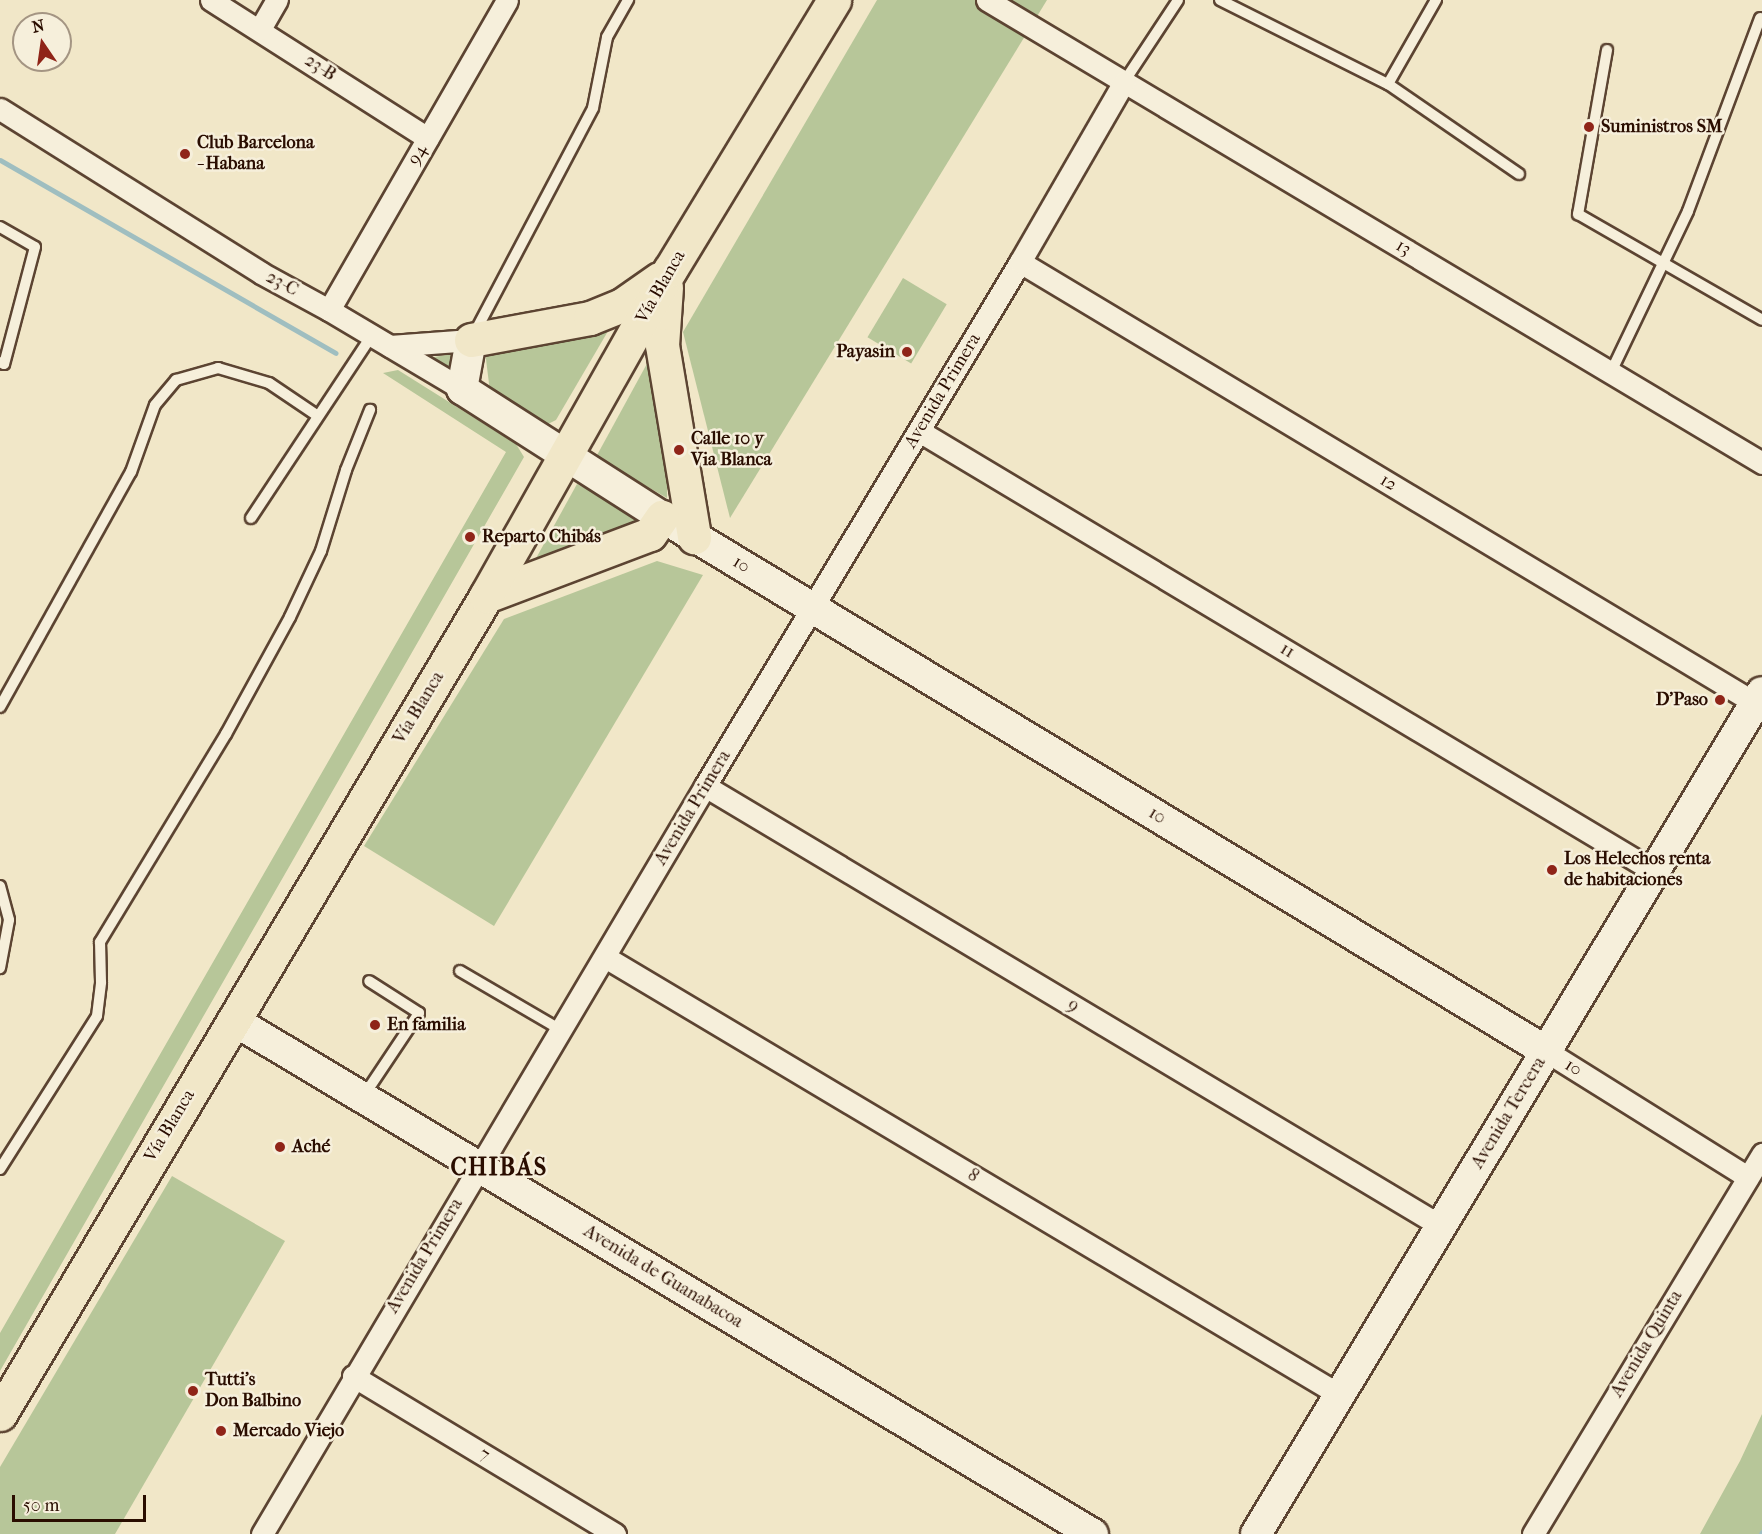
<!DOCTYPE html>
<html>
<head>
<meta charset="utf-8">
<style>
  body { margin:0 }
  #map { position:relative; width:1762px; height:1534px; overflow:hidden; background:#f1e7c8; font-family:"IM FELL French Canon",serif }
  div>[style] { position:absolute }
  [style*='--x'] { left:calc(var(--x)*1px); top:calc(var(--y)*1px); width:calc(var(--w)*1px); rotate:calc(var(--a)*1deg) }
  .green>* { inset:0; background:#b7c699; transform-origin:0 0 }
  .stream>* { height:5px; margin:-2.5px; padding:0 2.5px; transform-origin:2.5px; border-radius:2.5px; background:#9fbec0 }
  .roads { filter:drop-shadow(2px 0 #5c4432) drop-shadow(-2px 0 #5c4432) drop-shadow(0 2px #5c4432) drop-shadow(0 -2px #5c4432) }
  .lane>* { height:10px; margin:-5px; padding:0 5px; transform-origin:5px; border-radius:5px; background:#f6efdb }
  .street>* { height:21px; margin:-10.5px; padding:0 10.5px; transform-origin:10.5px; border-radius:10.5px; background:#f6efdb }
  .secondary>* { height:30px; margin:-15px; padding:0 15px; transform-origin:15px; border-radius:15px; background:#f6efdb }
  .primary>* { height:33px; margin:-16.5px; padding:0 16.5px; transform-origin:16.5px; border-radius:16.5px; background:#f1e7c8 }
  .dots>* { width:16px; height:16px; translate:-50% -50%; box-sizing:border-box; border:3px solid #f6efdb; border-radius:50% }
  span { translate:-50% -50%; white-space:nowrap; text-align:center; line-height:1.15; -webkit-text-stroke:5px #f6efdb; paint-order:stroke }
  .street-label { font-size:18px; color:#2a0d00 }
  .poi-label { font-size:18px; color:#2a0d00; font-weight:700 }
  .left { translate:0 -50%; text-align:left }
  .right { translate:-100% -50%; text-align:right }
  .district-label { font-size:24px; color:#2a0d00; font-weight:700; letter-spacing:1.5px }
  .north { position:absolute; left:12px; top:12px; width:60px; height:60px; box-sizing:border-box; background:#f6efdb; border:2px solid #a49583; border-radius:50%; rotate:347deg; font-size:16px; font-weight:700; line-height:24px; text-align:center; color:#2a0d00 }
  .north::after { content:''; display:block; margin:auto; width:21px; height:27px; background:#8f2418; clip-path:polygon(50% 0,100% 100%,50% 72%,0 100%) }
  .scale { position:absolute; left:12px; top:1495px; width:134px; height:27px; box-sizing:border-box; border:3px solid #2a0d00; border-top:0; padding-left:8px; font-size:18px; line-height:21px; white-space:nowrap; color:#2a0d00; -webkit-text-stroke:4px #f6efdb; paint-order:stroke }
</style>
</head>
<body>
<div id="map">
  <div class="green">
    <div style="clip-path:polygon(877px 0,1047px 0,730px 518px,683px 332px)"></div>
    <div style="left:903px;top:278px;width:51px;height:69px;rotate:31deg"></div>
    <div style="clip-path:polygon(611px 326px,556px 420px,544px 426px,490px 392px,485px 351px)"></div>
    <div style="clip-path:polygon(457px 353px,450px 371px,429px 358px)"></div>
    <div style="clip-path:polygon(649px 360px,667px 469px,667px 498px,596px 457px)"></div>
    <div style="clip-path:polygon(398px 370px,516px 444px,524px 457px,0 1371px,0 1333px,506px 452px,383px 373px)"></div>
    <div style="clip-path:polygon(577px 484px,633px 512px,643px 521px,529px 571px)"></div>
    <div style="clip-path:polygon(657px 561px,703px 575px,494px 926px,364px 846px,504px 619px)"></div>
    <div style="clip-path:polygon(172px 1176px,285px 1241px,115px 1534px,0 1534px,0 1467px)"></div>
    <div style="clip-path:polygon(1762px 1414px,1762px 1534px,1700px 1534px,1740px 1461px)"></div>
  </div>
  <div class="stream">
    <div style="--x:0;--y:160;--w:387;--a:29.9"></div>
    <div style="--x:1761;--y:1534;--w:2;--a:-63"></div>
  </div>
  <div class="roads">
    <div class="lane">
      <div style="--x:1220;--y:0;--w:188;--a:26.6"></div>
      <div style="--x:1388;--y:84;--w:97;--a:-60.3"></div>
      <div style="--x:1607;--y:50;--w:167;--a:100"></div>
      <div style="--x:1578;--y:214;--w:212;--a:29.9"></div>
      <div style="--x:1124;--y:82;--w:98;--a:-56.6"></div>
      <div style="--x:1388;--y:84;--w:159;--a:34.5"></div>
      <div style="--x:0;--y:227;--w:40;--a:29.7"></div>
      <div style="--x:35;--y:247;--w:121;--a:104.8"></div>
      <div style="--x:4;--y:364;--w:4;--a:-153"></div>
      <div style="--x:474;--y:334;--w:255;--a:-62.2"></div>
      <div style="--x:593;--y:108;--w:72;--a:-78.8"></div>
      <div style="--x:607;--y:37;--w:43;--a:-60.4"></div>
      <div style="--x:1611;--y:372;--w:178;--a:-64.4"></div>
      <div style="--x:1688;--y:211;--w:206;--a:-69.5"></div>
      <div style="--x:251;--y:518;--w:217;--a:-56.5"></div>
      <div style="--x:0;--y:707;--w:269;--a:-60.9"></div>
      <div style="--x:131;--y:472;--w:71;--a:-70.3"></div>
      <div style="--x:155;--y:405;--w:33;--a:-50"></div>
      <div style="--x:176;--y:380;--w:44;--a:-15.9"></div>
      <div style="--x:218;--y:368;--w:53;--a:16.4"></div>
      <div style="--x:269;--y:383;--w:59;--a:34"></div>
      <div style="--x:0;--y:886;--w:35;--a:75"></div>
      <div style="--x:9;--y:920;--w:49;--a:100.6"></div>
      <div style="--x:460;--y:971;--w:117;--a:30.3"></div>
      <div style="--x:363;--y:1097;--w:101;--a:-56.3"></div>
      <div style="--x:419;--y:1013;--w:59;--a:-147.4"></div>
      <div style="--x:0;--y:1169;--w:181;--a:-57.6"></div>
      <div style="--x:97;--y:1016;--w:34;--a:-83"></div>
      <div style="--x:101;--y:982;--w:40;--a:-91.4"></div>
      <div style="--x:100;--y:942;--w:243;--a:-58.8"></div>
      <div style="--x:226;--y:734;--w:133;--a:-61.3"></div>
      <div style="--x:290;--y:617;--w:73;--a:-64.8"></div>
      <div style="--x:321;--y:551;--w:85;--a:-72.8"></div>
      <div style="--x:346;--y:470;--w:65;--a:-68.2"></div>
    </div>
    <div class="street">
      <div style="--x:211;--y:0;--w:257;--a:32.5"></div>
      <div style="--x:987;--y:0;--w:903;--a:30.85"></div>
      <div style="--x:260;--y:29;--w:34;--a:-60"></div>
      <div style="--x:0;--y:109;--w:308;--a:32.1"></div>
      <div style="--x:261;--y:273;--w:77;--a:28.6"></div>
      <div style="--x:329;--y:310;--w:155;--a:30.7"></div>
      <div style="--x:1020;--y:262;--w:857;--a:30.96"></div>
      <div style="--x:329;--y:310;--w:357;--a:-60.1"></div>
      <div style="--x:390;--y:346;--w:81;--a:-4.2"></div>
      <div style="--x:919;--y:431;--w:857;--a:30.91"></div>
      <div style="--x:705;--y:786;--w:857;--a:30.87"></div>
      <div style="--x:605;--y:957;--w:856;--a:30.79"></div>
      <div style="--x:1546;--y:1051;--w:238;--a:32"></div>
      <div style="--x:353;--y:1376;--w:306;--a:31.1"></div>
      <div style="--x:262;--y:1534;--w:869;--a:-59.36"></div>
      <div style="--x:705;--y:786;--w:611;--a:-58.99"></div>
      <div style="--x:1020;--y:262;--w:208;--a:-60"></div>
      <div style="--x:1533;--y:1534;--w:444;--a:-58.9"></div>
    </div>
    <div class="secondary">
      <div style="--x:471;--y:340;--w:50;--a:100.4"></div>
      <div style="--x:462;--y:389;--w:237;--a:32.6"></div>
      <div style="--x:662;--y:517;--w:1033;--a:31.14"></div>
      <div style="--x:233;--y:1020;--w:1002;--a:30.87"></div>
      <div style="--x:1256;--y:1534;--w:982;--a:-59"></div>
    </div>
    <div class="primary">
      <div style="--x:666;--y:287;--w:58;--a:93.9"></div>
      <div style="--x:662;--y:345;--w:195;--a:80.5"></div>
      <div style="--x:471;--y:340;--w:121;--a:-10.5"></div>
      <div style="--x:590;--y:318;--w:35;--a:-22"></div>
      <div style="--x:622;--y:305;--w:45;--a:-35.1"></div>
      <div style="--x:486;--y:596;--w:175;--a:-20.7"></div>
      <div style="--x:650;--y:534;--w:21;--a:-55"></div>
      <div style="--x:0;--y:1414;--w:951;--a:-59.28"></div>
      <div style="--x:486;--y:596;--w:374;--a:-60.6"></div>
      <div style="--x:670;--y:270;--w:316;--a:-58.7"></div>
    </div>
  </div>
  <div class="dots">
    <div style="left:1589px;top:127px;background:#8f2418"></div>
    <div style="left:185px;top:154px;background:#8f2418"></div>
    <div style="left:907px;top:352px;background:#8f2418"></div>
    <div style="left:679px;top:450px;background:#8f2418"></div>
    <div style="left:470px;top:537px;background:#8f2418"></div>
    <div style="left:1720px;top:700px;background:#8f2418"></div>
    <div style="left:1552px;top:870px;background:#8f2418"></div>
    <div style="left:375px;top:1025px;background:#8f2418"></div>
    <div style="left:280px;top:1147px;background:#8f2418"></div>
    <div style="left:193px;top:1391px;background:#8f2418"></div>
    <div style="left:221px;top:1431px;background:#8f2418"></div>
  </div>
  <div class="street-label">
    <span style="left:320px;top:68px;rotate:33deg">23-B</span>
    <span style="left:418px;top:155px;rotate:-60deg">94</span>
    <span style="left:1403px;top:248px;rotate:31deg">13</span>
    <span style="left:282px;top:284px;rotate:28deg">23-C</span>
    <span style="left:661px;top:287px;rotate:-60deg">Vía Blanca</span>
    <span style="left:943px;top:391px;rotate:-59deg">Avenida Primera</span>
    <span style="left:1388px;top:483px;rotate:31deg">12</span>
    <span style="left:741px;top:565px;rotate:31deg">10</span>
    <span style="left:1287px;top:651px;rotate:31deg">11</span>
    <span style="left:419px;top:708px;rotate:-59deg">Vía Blanca</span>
    <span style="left:693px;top:808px;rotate:-59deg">Avenida Primera</span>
    <span style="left:1157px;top:816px;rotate:31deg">10</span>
    <span style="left:1073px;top:1006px;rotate:31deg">9</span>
    <span style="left:1573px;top:1068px;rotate:32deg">10</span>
    <span style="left:1509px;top:1113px;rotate:-59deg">Avenida Tercera</span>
    <span style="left:170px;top:1126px;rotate:-59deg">Vía Blanca</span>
    <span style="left:973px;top:1176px;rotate:31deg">8</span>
    <span style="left:425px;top:1256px;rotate:-59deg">Avenida Primera</span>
    <span style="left:663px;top:1277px;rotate:31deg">Avenida de Guanabacoa</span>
    <span style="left:1647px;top:1344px;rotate:-59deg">Avenida Quinta</span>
    <span style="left:484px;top:1455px;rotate:31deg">7</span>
  </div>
  <div class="poi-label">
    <span class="left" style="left:1601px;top:127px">Suministros SM</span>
    <span class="left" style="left:197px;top:154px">Club Barcelona<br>- Habana</span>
    <span class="right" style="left:895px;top:352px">Payasin</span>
    <span class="left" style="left:691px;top:450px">Calle 10 y<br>Via Blanca</span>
    <span class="left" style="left:482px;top:537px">Reparto Chibás</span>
    <span class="right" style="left:1708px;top:700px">D'Paso</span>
    <span class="left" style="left:1564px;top:870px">Los Helechos renta<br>de habitaciones</span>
    <span class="left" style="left:387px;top:1025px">En familia</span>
    <span class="left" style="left:292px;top:1147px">Aché</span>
    <span class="left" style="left:205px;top:1391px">Tutti's<br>Don Balbino</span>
    <span class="left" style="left:233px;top:1431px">Mercado Viejo</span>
  </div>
  <div class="district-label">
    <span style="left:499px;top:1168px">CHIBÁS</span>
  </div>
  <div class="north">N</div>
  <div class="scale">50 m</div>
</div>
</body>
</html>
